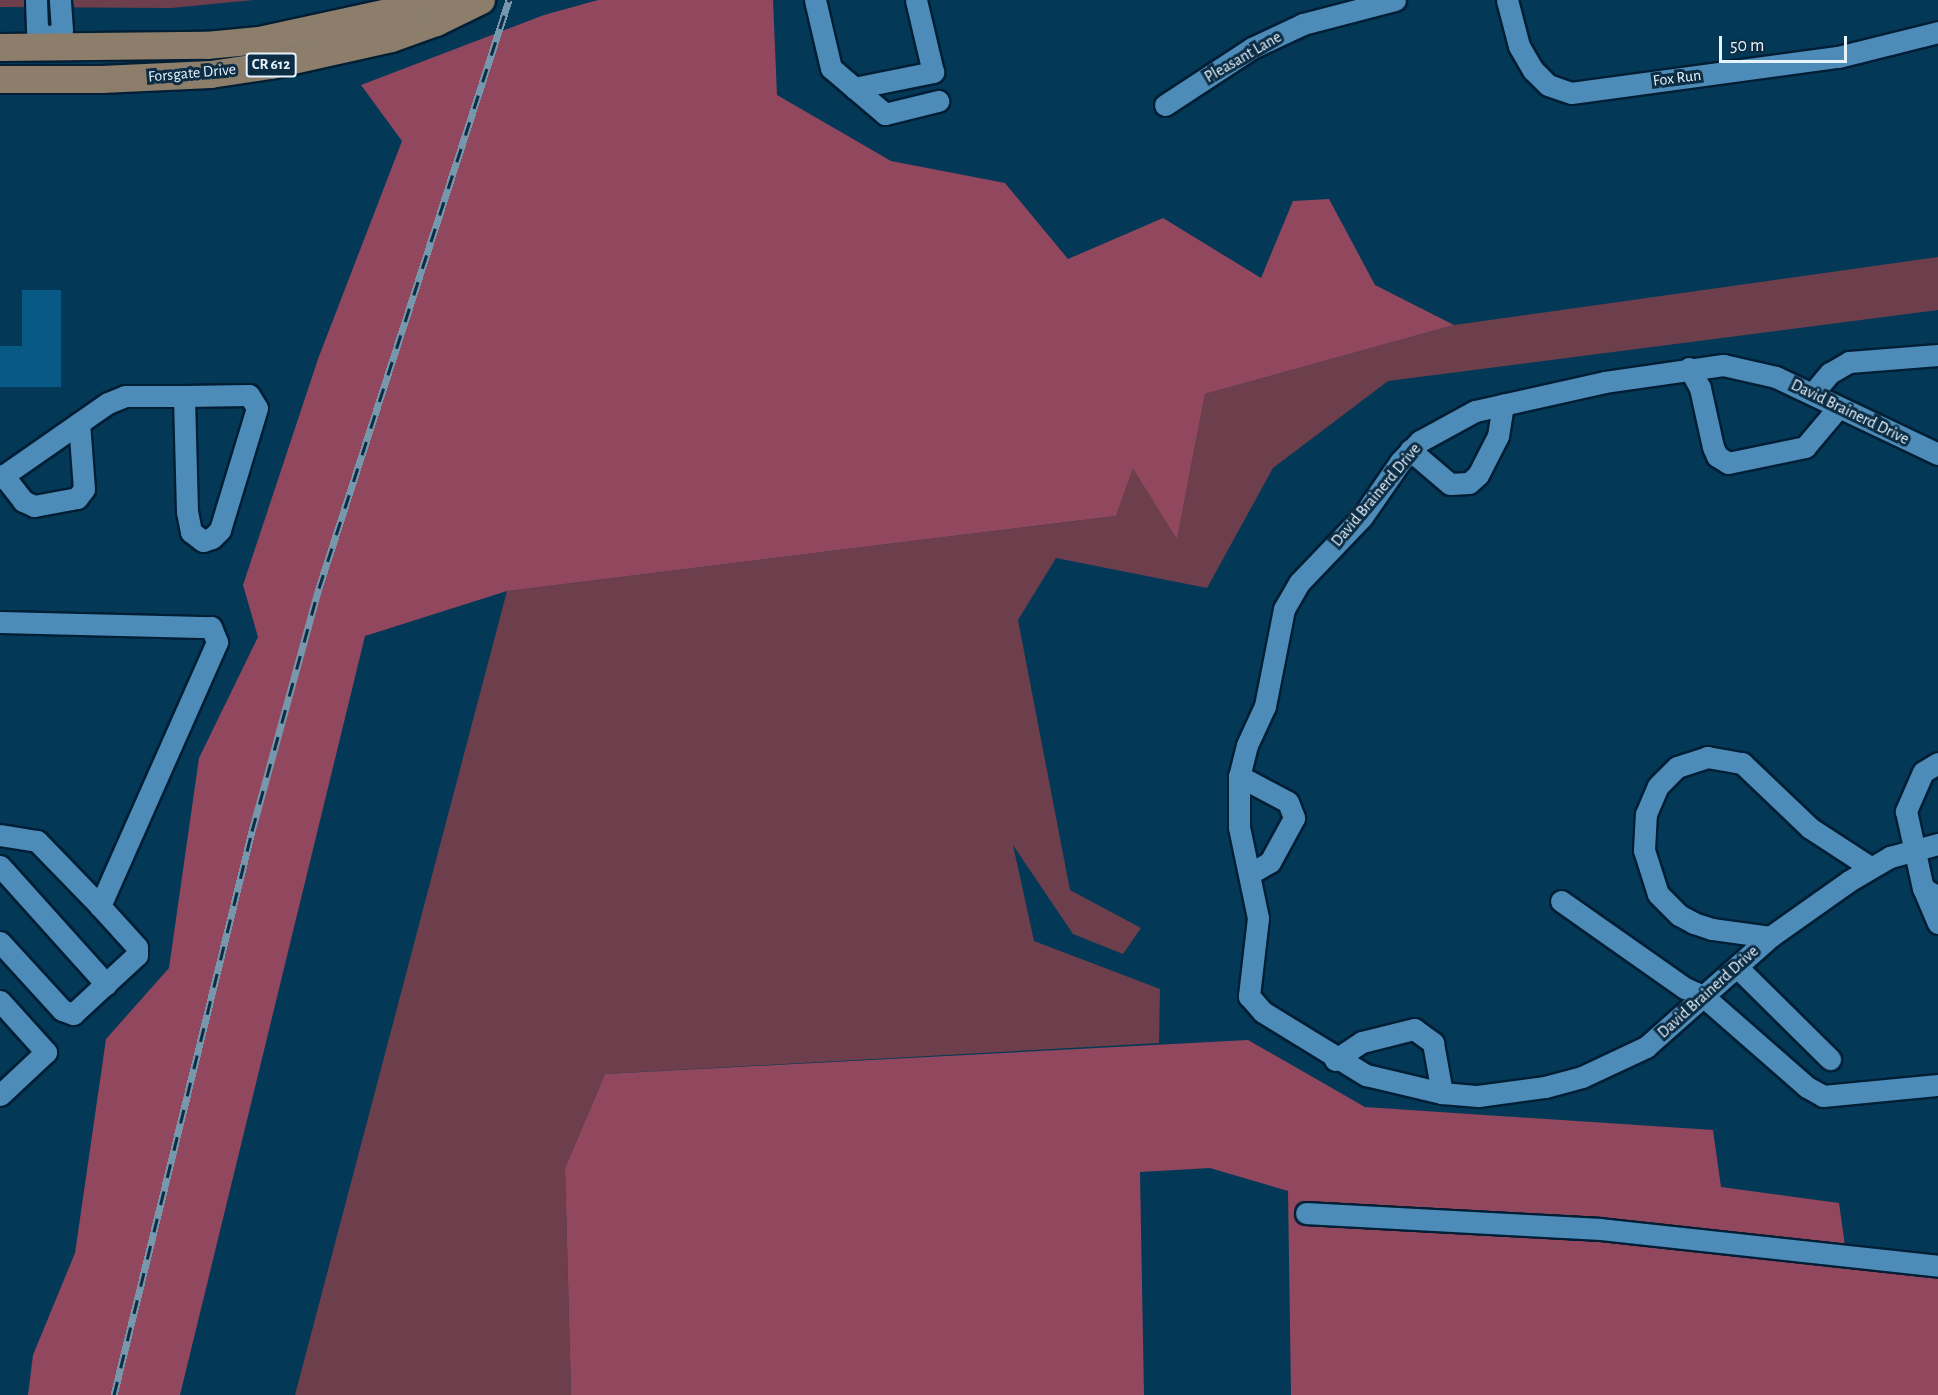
<!DOCTYPE html>
<html>
<head>
<meta charset="utf-8">
<style>
  body { margin:0 }
  #map { position:relative; width:1938px; height:1395px; overflow:hidden; background:#033857; font-family:"Alegreya Sans",sans-serif }
  div>[style] { position:absolute }
  [style*='--x'] { left:calc(var(--x)*1px); top:calc(var(--y)*1px); width:calc(var(--w)*1px); rotate:calc(var(--a)*1deg) }
  .green>* { inset:0; background:#6d3f4c }
  .forest>* { inset:0; background:#91475d }
  .building>* { inset:0; background:#095987 }
  .roads { filter:drop-shadow(2px 0 #001e34) drop-shadow(-2px 0 #001e34) drop-shadow(0 2px #001e34) drop-shadow(0 -2px #001e34) }
  .minor>* { height:21px; margin:-10.5px; padding:0 10.5px; transform-origin:10.5px; border-radius:10.5px; background:#4d8bb8 }
  .major>* { height:27px; margin:-13.5px; padding:0 13.5px; transform-origin:13.5px; border-radius:13.5px; background:#8c7e6b }
  .rail>* { height:7px; margin-top:-3.5px; transform-origin:0; background:repeating-linear-gradient(90deg,#0c2d44 0 14px,#7697ac 0 28px); box-sizing:border-box; border-block:2px solid #7697ac }
  span { translate:-50% -50%; white-space:nowrap; text-align:center; line-height:1.15; -webkit-text-stroke:6px #0c2d44; paint-order:stroke }
  .shield-label span { padding:2px 4px; background:#0c2d44; border:2px solid; border-radius:4px; -webkit-text-stroke-width:0 }
  .shield-label { font-size:15px; color:#e7f4fe; font-weight:700 }
  .street-label { font-size:16px; color:#e7f4fe }
  .scale { position:absolute; left:1719px; top:36px; width:128px; height:27px; box-sizing:border-box; border:3px solid #e7f4fe; border-top:0; padding-left:8px; font-size:18px; line-height:21px; white-space:nowrap; color:#e7f4fe; -webkit-text-stroke:4px #0c2d44; paint-order:stroke }
</style>
</head>
<body>
<div id="map">
  <div class="green">
    <div style="clip-path:polygon(0 0,254px 0,171px 8px,0 7px)"></div>
    <div style="clip-path:polygon(1938px 257px,1938px 310px,1388px 381px,1273px 468px,1207px 588px,1056px 558px,1018px 620px,1070px 890px,1141px 928px,1123px 954px,1073px 934px,1013px 845px,1034px 941px,1160px 989px,1159px 1043px,605px 1074px,565px 1168px,571px 1395px,295px 1395px,507px 591px,1116px 516px,1133px 469px,1177px 538px,1205px 394px,1454px 325px)"></div>
  </div>
  <div class="forest">
    <div style="clip-path:polygon(598px 0,773px 0,777px 95px,891px 161px,1005px 183px,1068px 259px,1163px 218px,1261px 278px,1293px 201px,1329px 199px,1375px 285px,1454px 325px,1205px 394px,1177px 539px,1133px 469px,1116px 516px,507px 591px,365px 636px,180px 1395px,28px 1395px,33px 1355px,75px 1253px,106px 1039px,169px 968px,199px 758px,258px 637px,243px 585px,318px 359px,402px 141px,361px 85px,544px 15px)"></div>
    <div style="clip-path:polygon(1248px 1040px,1365px 1107px,1713px 1130px,1721px 1187px,1839px 1203px,1847px 1260px,1938px 1268px,1938px 1395px,1291px 1395px,1288px 1191px,1210px 1168px,1140px 1172px,1144px 1395px,571px 1395px,565px 1168px,605px 1074px)"></div>
  </div>
  <div class="building">
    <div style="clip-path:polygon(22px 290px,61px 290px,61px 387px,0 387px,0 346px,22px 346px)"></div>
  </div>
  <div class="roads">
    <div class="minor">
      <div style="--x:36;--y:0;--w:31;--a:88"></div>
      <div style="--x:37;--y:31;--w:15;--a:28"></div>
      <div style="--x:815;--y:0;--w:70;--a:76.8"></div>
      <div style="--x:831;--y:68;--w:71;--a:40.4"></div>
      <div style="--x:885;--y:114;--w:55;--a:-13.8"></div>
      <div style="--x:1507;--y:0;--w:48;--a:75.4"></div>
      <div style="--x:1519;--y:46;--w:28;--a:60"></div>
      <div style="--x:1533;--y:70;--w:21;--a:45"></div>
      <div style="--x:1548;--y:85;--w:24;--a:19"></div>
      <div style="--x:1571;--y:93;--w:269;--a:-7.7"></div>
      <div style="--x:1838;--y:57;--w:103;--a:-14"></div>
      <div style="--x:50;--y:38;--w:14;--a:-34"></div>
      <div style="--x:62;--y:30;--w:30;--a:-94"></div>
      <div style="--x:854;--y:88;--w:81;--a:-11.4"></div>
      <div style="--x:933;--y:72;--w:74;--a:-103.3"></div>
      <div style="--x:1165;--y:105;--w:104;--a:-33.2"></div>
      <div style="--x:1252;--y:48;--w:56;--a:-25.2"></div>
      <div style="--x:1303;--y:24;--w:95;--a:-14.6"></div>
      <div style="--x:1689;--y:368;--w:23;--a:61"></div>
      <div style="--x:1700;--y:388;--w:60;--a:77.6"></div>
      <div style="--x:1713;--y:447;--w:10;--a:66"></div>
      <div style="--x:1717;--y:456;--w:13;--a:32"></div>
      <div style="--x:1728;--y:463;--w:79;--a:-11.7"></div>
      <div style="--x:1805;--y:447;--w:51;--a:-49.8"></div>
      <div style="--x:1813;--y:393;--w:26;--a:-50"></div>
      <div style="--x:1830;--y:373;--w:22;--a:-30"></div>
      <div style="--x:1849;--y:362;--w:89;--a:-4.5"></div>
      <div style="--x:1410;--y:450;--w:52;--a:40.4"></div>
      <div style="--x:1450;--y:484;--w:19;--a:-3"></div>
      <div style="--x:1469;--y:483;--w:12;--a:-42"></div>
      <div style="--x:1478;--y:475;--w:44;--a:-62.9"></div>
      <div style="--x:1498;--y:436;--w:32;--a:-81"></div>
      <div style="--x:1938;--y:454;--w:179;--a:-154.6"></div>
      <div style="--x:1776;--y:377;--w:54;--a:-167.2"></div>
      <div style="--x:1723;--y:365;--w:119;--a:171.8"></div>
      <div style="--x:1605;--y:382;--w:133;--a:167.4"></div>
      <div style="--x:1475;--y:411;--w:63;--a:151.4"></div>
      <div style="--x:1420;--y:441;--w:29;--a:134"></div>
      <div style="--x:1400;--y:462;--w:67;--a:124.6"></div>
      <div style="--x:1362;--y:517;--w:91;--a:133.7"></div>
      <div style="--x:1299;--y:583;--w:30;--a:120"></div>
      <div style="--x:1284;--y:609;--w:99;--a:101.1"></div>
      <div style="--x:1265;--y:706;--w:43;--a:114.8"></div>
      <div style="--x:1247;--y:745;--w:32;--a:104"></div>
      <div style="--x:1239;--y:776;--w:51;--a:90"></div>
      <div style="--x:1239;--y:827;--w:93;--a:78.2"></div>
      <div style="--x:1258;--y:918;--w:79;--a:96.6"></div>
      <div style="--x:1249;--y:996;--w:21;--a:49"></div>
      <div style="--x:1263;--y:1012;--w:121;--a:31.5"></div>
      <div style="--x:1366;--y:1075;--w:78;--a:13.3"></div>
      <div style="--x:1442;--y:1093;--w:36;--a:5"></div>
      <div style="--x:1478;--y:1096;--w:68;--a:-7.7"></div>
      <div style="--x:1545;--y:1087;--w:38;--a:-15"></div>
      <div style="--x:1582;--y:1077;--w:71;--a:-25.1"></div>
      <div style="--x:1646;--y:1047;--w:166;--a:-41.6"></div>
      <div style="--x:1770;--y:937;--w:97;--a:-35.3"></div>
      <div style="--x:1849;--y:881;--w:48;--a:-30.3"></div>
      <div style="--x:1890;--y:857;--w:50;--a:-15.2"></div>
      <div style="--x:3;--y:475;--w:33;--a:52"></div>
      <div style="--x:23;--y:501;--w:12;--a:24"></div>
      <div style="--x:34;--y:506;--w:44;--a:-10.5"></div>
      <div style="--x:77;--y:498;--w:11;--a:-52"></div>
      <div style="--x:84;--y:489;--w:66;--a:-94.3"></div>
      <div style="--x:0;--y:478;--w:131;--a:-34.8"></div>
      <div style="--x:108;--y:403;--w:18;--a:-22"></div>
      <div style="--x:125;--y:396;--w:59;--a:0"></div>
      <div style="--x:184;--y:396;--w:65;--a:-0.9"></div>
      <div style="--x:249;--y:395;--w:15;--a:58"></div>
      <div style="--x:257;--y:408;--w:127;--a:106.9"></div>
      <div style="--x:220;--y:530;--w:11;--a:135"></div>
      <div style="--x:212;--y:538;--w:9;--a:162"></div>
      <div style="--x:203;--y:541;--w:15;--a:-143"></div>
      <div style="--x:191;--y:532;--w:20;--a:-101"></div>
      <div style="--x:187;--y:512;--w:116;--a:-91.5"></div>
      <div style="--x:0;--y:622;--w:211;--a:1.4"></div>
      <div style="--x:211;--y:627;--w:16;--a:68"></div>
      <div style="--x:217;--y:642;--w:289;--a:113.9"></div>
      <div style="--x:100;--y:906;--w:91;--a:-134.1"></div>
      <div style="--x:37;--y:841;--w:37;--a:-171"></div>
      <div style="--x:1938;--y:763;--w:17;--a:149"></div>
      <div style="--x:1923;--y:772;--w:43;--a:113.6"></div>
      <div style="--x:1906;--y:811;--w:79;--a:77.6"></div>
      <div style="--x:1923;--y:888;--w:17;--a:31"></div>
      <div style="--x:1239;--y:776;--w:55;--a:28"></div>
      <div style="--x:1288;--y:802;--w:17;--a:69"></div>
      <div style="--x:1294;--y:818;--w:50;--a:118.6"></div>
      <div style="--x:1270;--y:862;--w:22;--a:150"></div>
      <div style="--x:0;--y:866;--w:159;--a:48.1"></div>
      <div style="--x:1923;--y:888;--w:38;--a:67"></div>
      <div style="--x:1561;--y:901;--w:151;--a:35.1"></div>
      <div style="--x:1685;--y:988;--w:20;--a:24"></div>
      <div style="--x:1703;--y:996;--w:138;--a:41.2"></div>
      <div style="--x:1807;--y:1087;--w:18;--a:29"></div>
      <div style="--x:1823;--y:1096;--w:116;--a:-5.5"></div>
      <div style="--x:1770;--y:937;--w:59;--a:-172.1"></div>
      <div style="--x:1712;--y:929;--w:19;--a:-162"></div>
      <div style="--x:1694;--y:923;--w:17;--a:-152"></div>
      <div style="--x:1679;--y:915;--w:30;--a:-135"></div>
      <div style="--x:1658;--y:894;--w:46;--a:-107.7"></div>
      <div style="--x:1644;--y:850;--w:36;--a:-87"></div>
      <div style="--x:1646;--y:814;--w:30;--a:-67"></div>
      <div style="--x:1658;--y:786;--w:27;--a:-45"></div>
      <div style="--x:1677;--y:767;--w:32;--a:-18"></div>
      <div style="--x:1707;--y:757;--w:36;--a:10"></div>
      <div style="--x:1742;--y:763;--w:94;--a:43.7"></div>
      <div style="--x:1810;--y:828;--w:72;--a:33"></div>
      <div style="--x:0;--y:942;--w:92;--a:47.6"></div>
      <div style="--x:62;--y:1010;--w:12;--a:20"></div>
      <div style="--x:73;--y:1014;--w:87;--a:-42.7"></div>
      <div style="--x:137;--y:955;--w:8;--a:-90"></div>
      <div style="--x:137;--y:947;--w:55;--a:-132.1"></div>
      <div style="--x:1737;--y:967;--w:131;--a:44.7"></div>
      <div style="--x:0;--y:1001;--w:69;--a:48"></div>
      <div style="--x:46;--y:1052;--w:63;--a:136.9"></div>
      <div style="--x:1335;--y:1060;--w:32;--a:-34"></div>
      <div style="--x:1362;--y:1042;--w:54;--a:-14"></div>
      <div style="--x:1414;--y:1029;--w:24;--a:36"></div>
      <div style="--x:1433;--y:1043;--w:51;--a:79.8"></div>
      <div style="--x:1306;--y:1213;--w:294;--a:3.1"></div>
      <div style="--x:1600;--y:1229;--w:340;--a:6.2"></div>
    </div>
    <div class="major">
      <div style="--x:0;--y:47;--w:206;--a:-0.6"></div>
      <div style="--x:206;--y:45;--w:53;--a:-5.4"></div>
      <div style="--x:259;--y:40;--w:187;--a:-12.3"></div>
      <div style="--x:0;--y:79;--w:101;--a:0"></div>
      <div style="--x:101;--y:79;--w:109;--a:-2.6"></div>
      <div style="--x:210;--y:74;--w:61;--a:-8.5"></div>
      <div style="--x:270;--y:65;--w:124;--a:-12.6"></div>
      <div style="--x:391;--y:38;--w:48;--a:-19.6"></div>
      <div style="--x:436;--y:22;--w:50;--a:-26.1"></div>
    </div>
  </div>
  <div class="rail">
    <div style="--x:114;--y:1395;--w:581;--a:-76.25"></div>
    <div style="--x:252;--y:831;--w:252;--a:-74.6"></div>
    <div style="--x:319;--y:588;--w:618;--a:-72.09"></div>
  </div>
  <div class="shield-label">
    <span style="left:271px;top:65px">CR 612</span>
  </div>
  <div class="street-label">
    <span style="left:1243px;top:57px;rotate:-30deg">Pleasant Lane</span>
    <span style="left:192px;top:73px;rotate:-5deg">Forsgate Drive</span>
    <span style="left:1677px;top:78px;rotate:-7deg">Fox Run</span>
    <span style="left:1850px;top:412px;rotate:26deg">David Brainerd Drive</span>
    <span style="left:1376px;top:495px;rotate:-50deg">David Brainerd Drive</span>
    <span style="left:1708px;top:992px;rotate:-42deg">David Brainerd Drive</span>
  </div>
  <div class="scale">50 m</div>
</div>
</body>
</html>
